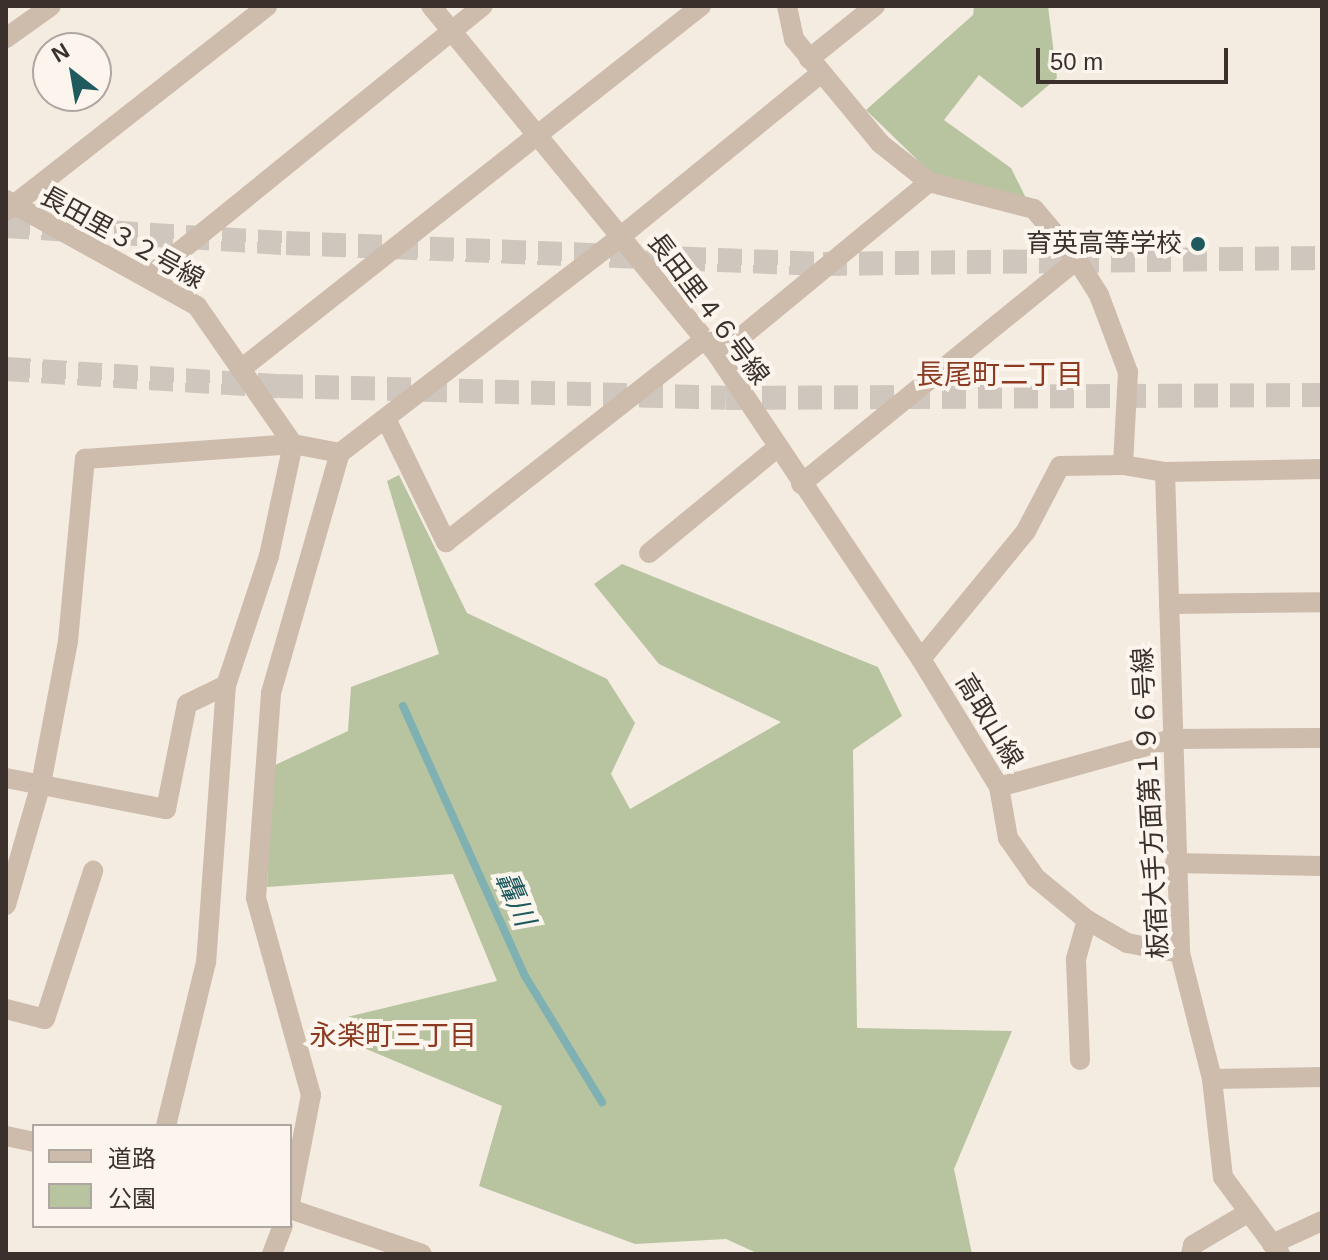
<!DOCTYPE html>
<html>
<head>
<meta charset="utf-8">
<style>
  body { margin:0 }
  #map { position:relative; width:1328px; height:1260px; overflow:hidden; background:#f4ebe1; font-family:Helvetica,"Noto Sans JP",sans-serif }
  div>[style] { position:absolute }
  [style*='--x'] { left:calc(var(--x)*1px); top:calc(var(--y)*1px); width:calc(var(--w)*1px); rotate:calc(var(--a)*1deg) }
  .green>* { inset:0; background:#b8c4a0 }
  .stream>* { height:8px; margin:-4px; padding:0 4px; transform-origin:4px; border-radius:4px; background:#7fb0b2 }
  .highway-tunnel>* { height:24px; margin-top:-12px; transform-origin:0; background:repeating-linear-gradient(90deg,#cfc6bd 0 24px,transparent 0 36px) }
  .street>* { height:20px; margin:-10px; padding:0 10px; transform-origin:10px; border-radius:10px; background:#cdbbac }
  .dots>* { width:22px; height:22px; translate:-50% -50%; box-sizing:border-box; border:4px solid #fbf5ee; border-radius:50% }
  span { translate:-50% -50%; white-space:nowrap; text-align:center; line-height:1.15; -webkit-text-stroke:8px #fbf5ee; paint-order:stroke }
  .street-label { font-size:26px; color:#3b302b }
  .poi-label { font-size:26px; color:#3b302b }
  .right { translate:-100% -50%; text-align:right }
  .neighbourhood-label { font-size:28px; color:#8c3b22 }
  .water-label { font-size:28px; color:#1f5a5e; font-style:italic }
  .frame { position:absolute; inset:0; border:8px solid #3b302b; pointer-events:none }
  .legend { position:absolute; left:32px; top:1124px; width:260px; height:104px; box-sizing:border-box; background:#fbf5ee; border:2px solid #aea6a0; margin:0; padding:10px 14px; list-style:none; font-size:24px; color:#3b302b }
  .legend li { display:flex; align-items:center; gap:16px; height:40px }
  .legend b { width:40px; border:2px solid #aea6a0 }
  .north { position:absolute; left:32px; top:32px; width:80px; height:80px; box-sizing:border-box; background:#fbf5ee; border:2px solid #aea6a0; border-radius:50%; rotate:329deg; font-size:22px; font-weight:700; line-height:32px; text-align:center; color:#3b302b }
  .north::after { content:''; display:block; margin:auto; width:28px; height:36px; background:#1f5a5e; clip-path:polygon(50% 0,100% 100%,50% 72%,0 100%) }
  .scale { position:absolute; left:1036px; top:48px; width:192px; height:36px; box-sizing:border-box; border:4px solid #3b302b; border-top:0; padding-left:10px; font-size:24px; line-height:28px; white-space:nowrap; color:#3b302b; -webkit-text-stroke:6px #fbf5ee; paint-order:stroke }
</style>
</head>
<body>
<div id="map">
  <div class="green">
    <div style="clip-path:polygon(974px 6px,1048px 6px,1057px 78px,1022px 108px,979px 75px,944px 120px,1011px 168px,1027px 200px,933px 175px,866px 110px,973px 15px)"></div>
    <div style="clip-path:polygon(399px 475px,467px 613px,607px 679px,635px 723px,611px 774px,630px 809px,781px 722px,659px 664px,594px 584px,622px 564px,878px 667px,902px 716px,853px 750px,857px 1028px,1012px 1031px,954px 1169px,972px 1254px,759px 1254px,726px 1239px,635px 1244px,479px 1186px,502px 1106px,352px 1043px,347px 1017px,497px 981px,453px 874px,267px 887px,273px 766px,348px 731px,351px 687px,439px 654px,387px 481px)"></div>
  </div>
  <div class="stream">
    <div style="--x:403;--y:706;--w:296;--a:65.7"></div>
    <div style="--x:525;--y:976;--w:148;--a:58.6"></div>
  </div>
  <div class="highway-tunnel">
    <div style="--x:6;--y:226;--w:281;--a:3.5"></div>
    <div style="--x:286;--y:243;--w:537;--a:2.24"></div>
    <div style="--x:823;--y:264;--w:499;--a:-0.7"></div>
    <div style="--x:6;--y:369;--w:274;--a:3.6"></div>
    <div style="--x:279;--y:386;--w:447;--a:1.5"></div>
    <div style="--x:726;--y:398;--w:596;--a:-0.29"></div>
  </div>
  <div class="street">
    <div style="--x:431;--y:6;--w:453;--a:50.6"></div>
    <div style="--x:718;--y:356;--w:365;--a:56.2"></div>
    <div style="--x:921;--y:659;--w:150;--a:58.6"></div>
    <div style="--x:999;--y:787;--w:52;--a:80"></div>
    <div style="--x:1008;--y:838;--w:49;--a:55"></div>
    <div style="--x:1036;--y:878;--w:66;--a:39.5"></div>
    <div style="--x:1087;--y:920;--w:46;--a:29.9"></div>
    <div style="--x:1127;--y:943;--w:54;--a:10.7"></div>
    <div style="--x:787;--y:6;--w:34;--a:78"></div>
    <div style="--x:794;--y:39;--w:136;--a:50.4"></div>
    <div style="--x:881;--y:144;--w:61;--a:38.4"></div>
    <div style="--x:929;--y:182;--w:108;--a:14.4"></div>
    <div style="--x:1034;--y:209;--w:67;--a:49.9"></div>
    <div style="--x:1077;--y:260;--w:41;--a:57.8"></div>
    <div style="--x:1099;--y:295;--w:82;--a:69.4"></div>
    <div style="--x:1128;--y:372;--w:93;--a:93.1"></div>
    <div style="--x:6;--y:38;--w:55;--a:-35.4"></div>
    <div style="--x:809;--y:59;--w:85;--a:-38.8"></div>
    <div style="--x:6;--y:200;--w:218;--a:29"></div>
    <div style="--x:197;--y:306;--w:168;--a:55.2"></div>
    <div style="--x:293;--y:444;--w:115;--a:102.1"></div>
    <div style="--x:269;--y:556;--w:136;--a:108.4"></div>
    <div style="--x:226;--y:685;--w:278;--a:94.1"></div>
    <div style="--x:206;--y:962;--w:169;--a:103.7"></div>
    <div style="--x:6;--y:211;--w:332;--a:-38.1"></div>
    <div style="--x:148;--y:277;--w:431;--a:-39"></div>
    <div style="--x:718;--y:356;--w:273;--a:-39.5"></div>
    <div style="--x:241;--y:369;--w:586;--a:-38.28"></div>
    <div style="--x:387;--y:421;--w:135;--a:64"></div>
    <div style="--x:446;--y:542;--w:329;--a:-38.1"></div>
    <div style="--x:1165;--y:472;--w:481;--a:88.2"></div>
    <div style="--x:1180;--y:953;--w:130;--a:75.7"></div>
    <div style="--x:1212;--y:1079;--w:99;--a:83.6"></div>
    <div style="--x:1223;--y:1177;--w:96;--a:53.5"></div>
    <div style="--x:801;--y:484;--w:355;--a:-39.1"></div>
    <div style="--x:649;--y:553;--w:166;--a:-39.4"></div>
    <div style="--x:1169;--y:604;--w:153;--a:-0.7"></div>
    <div style="--x:921;--y:659;--w:166;--a:-50.6"></div>
    <div style="--x:1026;--y:531;--w:73;--a:-62.4"></div>
    <div style="--x:1060;--y:466;--w:63;--a:-0.9"></div>
    <div style="--x:1123;--y:465;--w:43;--a:9.5"></div>
    <div style="--x:1165;--y:472;--w:157;--a:-1.1"></div>
    <div style="--x:6;--y:778;--w:163;--a:11"></div>
    <div style="--x:166;--y:809;--w:107;--a:-78.7"></div>
    <div style="--x:187;--y:704;--w:43;--a:-26"></div>
    <div style="--x:999;--y:787;--w:180;--a:-15.5"></div>
    <div style="--x:1172;--y:739;--w:150;--a:-0.4"></div>
    <div style="--x:1175;--y:863;--w:147;--a:1.2"></div>
    <div style="--x:6;--y:905;--w:126;--a:-73.9"></div>
    <div style="--x:41;--y:784;--w:146;--a:-79.3"></div>
    <div style="--x:68;--y:641;--w:183;--a:-84.7"></div>
    <div style="--x:85;--y:459;--w:209;--a:-4.1"></div>
    <div style="--x:293;--y:444;--w:48;--a:10.8"></div>
    <div style="--x:6;--y:1009;--w:40;--a:14.4"></div>
    <div style="--x:45;--y:1019;--w:156;--a:-72"></div>
    <div style="--x:1080;--y:1060;--w:101;--a:-92.3"></div>
    <div style="--x:1076;--y:959;--w:41;--a:-74.2"></div>
    <div style="--x:1212;--y:1079;--w:110;--a:-1"></div>
    <div style="--x:6;--y:1136;--w:29;--a:12"></div>
    <div style="--x:290;--y:1203;--w:110;--a:-79"></div>
    <div style="--x:311;--y:1095;--w:205;--a:-105.6"></div>
    <div style="--x:256;--y:898;--w:206;--a:-85.8"></div>
    <div style="--x:271;--y:693;--w:250;--a:-74"></div>
    <div style="--x:340;--y:453;--w:354;--a:-37.6"></div>
    <div style="--x:620;--y:237;--w:258;--a:-39.2"></div>
    <div style="--x:290;--y:1209;--w:139;--a:18.8"></div>
    <div style="--x:1272;--y:1244;--w:55;--a:-24.7"></div>
    <div style="--x:272;--y:1254;--w:30;--a:-69"></div>
    <div style="--x:1191;--y:1254;--w:9;--a:-77"></div>
    <div style="--x:1193;--y:1245;--w:65;--a:-30.5"></div>
  </div>
  <div class="dots">
    <div style="left:1198px;top:244px;background:#1f5a5e"></div>
  </div>
  <div class="street-label">
    <span style="left:122px;top:238px;rotate:29deg">長田里３２号線</span>
    <span style="left:708px;top:309px;rotate:53deg">長田里４６号線</span>
    <span style="left:989px;top:721px;rotate:59deg">高取山線</span>
    <span style="left:1151px;top:803px;rotate:-93deg">板宿大手方面第１９６号線</span>
  </div>
  <div class="poi-label">
    <span class="right" style="left:1182px;top:244px">育英高等学校</span>
  </div>
  <div class="neighbourhood-label">
    <span style="left:1000px;top:375px">長尾町二丁目</span>
    <span style="left:393px;top:1036px">永楽町三丁目</span>
  </div>
  <div class="water-label">
    <span style="left:515px;top:899px;rotate:66deg">轟川</span>
  </div>
  <div class="frame"></div>
  <ul class="legend">
  <li><b style="height:10px;background:#cdbbac"></b>道路</li>
  <li><b style="height:22px;background:#b8c4a0"></b>公園</li>
  </ul>
  <div class="north">N</div>
  <div class="scale">50 m</div>
</div>
</body>
</html>
